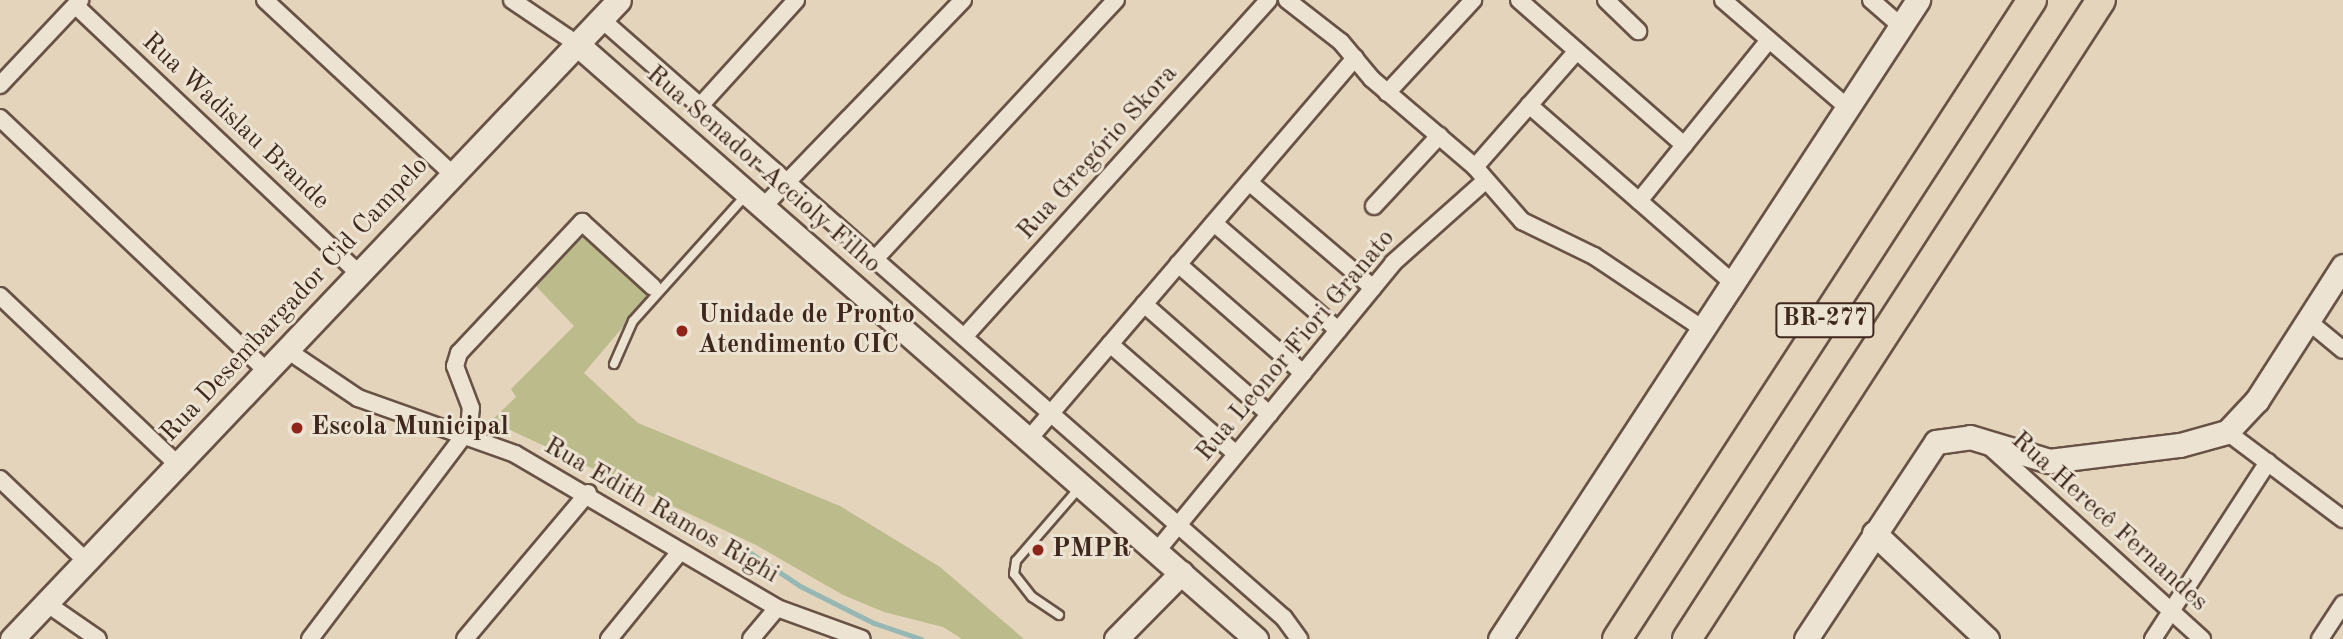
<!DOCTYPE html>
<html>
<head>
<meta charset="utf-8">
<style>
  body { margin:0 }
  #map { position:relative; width:2343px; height:639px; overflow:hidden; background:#e4d4bc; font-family:"Old Standard TT",serif }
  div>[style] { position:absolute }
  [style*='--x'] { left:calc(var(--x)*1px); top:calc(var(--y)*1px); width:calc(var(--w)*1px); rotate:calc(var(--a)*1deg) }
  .green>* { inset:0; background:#bcbb8b }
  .stream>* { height:5px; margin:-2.5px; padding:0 2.5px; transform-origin:2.5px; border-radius:2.5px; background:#95b8b4 }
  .roads { filter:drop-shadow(2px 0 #685245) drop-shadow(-2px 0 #685245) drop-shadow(0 2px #685245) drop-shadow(0 -2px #685245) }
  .lane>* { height:8px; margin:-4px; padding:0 4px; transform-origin:4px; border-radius:4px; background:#ede3d3 }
  .street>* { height:16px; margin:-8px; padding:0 8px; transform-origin:8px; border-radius:8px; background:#ede3d3 }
  .secondary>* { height:23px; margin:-11.5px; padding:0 11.5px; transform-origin:11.5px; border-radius:11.5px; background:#ede3d3 }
  .highway>* { height:28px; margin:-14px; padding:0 14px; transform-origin:14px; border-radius:14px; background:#e4d4bc }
  .dots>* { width:19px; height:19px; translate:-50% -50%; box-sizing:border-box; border:4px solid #ede3d3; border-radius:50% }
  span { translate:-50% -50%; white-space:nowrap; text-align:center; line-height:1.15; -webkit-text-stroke:6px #ede3d3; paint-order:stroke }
  .shield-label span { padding:2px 5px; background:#ede3d3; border:2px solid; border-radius:5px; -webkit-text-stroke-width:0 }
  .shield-label { font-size:24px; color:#3e271d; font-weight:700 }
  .street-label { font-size:26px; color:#3e271d }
  .poi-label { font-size:26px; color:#3e271d; font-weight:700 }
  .left { translate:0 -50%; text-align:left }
</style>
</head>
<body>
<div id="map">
  <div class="green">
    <div style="clip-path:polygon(582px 234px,650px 295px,584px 373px,638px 423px,840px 506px,940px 567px,1024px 639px,962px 639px,943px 627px,884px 612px,843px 595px,756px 545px,491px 421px,516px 397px,511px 389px,574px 326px,534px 284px)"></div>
  </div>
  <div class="stream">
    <div style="--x:740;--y:546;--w:72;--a:33.7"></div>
    <div style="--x:800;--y:586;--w:83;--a:26.6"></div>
    <div style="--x:874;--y:623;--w:50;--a:18.8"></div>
  </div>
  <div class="roads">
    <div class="lane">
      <div style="--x:614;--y:364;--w:47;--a:-66.2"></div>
      <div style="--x:633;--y:321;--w:168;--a:-48.1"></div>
      <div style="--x:1059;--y:615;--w:32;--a:-146"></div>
      <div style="--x:1032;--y:597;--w:29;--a:-128"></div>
      <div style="--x:1014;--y:574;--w:13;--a:-81"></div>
      <div style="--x:1016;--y:561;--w:98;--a:-49.1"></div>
    </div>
    <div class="street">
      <div style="--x:265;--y:0;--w:257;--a:42.9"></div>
      <div style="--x:512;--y:0;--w:78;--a:34.1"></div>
      <div style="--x:1287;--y:0;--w:68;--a:37.9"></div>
      <div style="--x:1341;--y:42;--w:48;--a:50"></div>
      <div style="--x:1372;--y:79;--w:135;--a:40.5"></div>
      <div style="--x:1475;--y:167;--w:72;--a:49"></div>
      <div style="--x:1522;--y:221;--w:80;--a:25.9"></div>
      <div style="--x:1594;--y:256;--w:131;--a:33.8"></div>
      <div style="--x:1519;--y:0;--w:220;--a:41.3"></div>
      <div style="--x:1606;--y:0;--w:45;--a:44.1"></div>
      <div style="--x:1723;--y:0;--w:165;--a:40.8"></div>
      <div style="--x:1871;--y:0;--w:40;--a:41"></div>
      <div style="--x:76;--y:6;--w:390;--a:43.4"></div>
      <div style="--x:601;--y:19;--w:908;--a:41.25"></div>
      <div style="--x:1284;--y:618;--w:26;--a:54"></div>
      <div style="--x:0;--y:85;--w:117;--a:-46.7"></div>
      <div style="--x:1387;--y:93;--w:127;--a:-47.2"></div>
      <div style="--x:1529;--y:105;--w:271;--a:41.1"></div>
      <div style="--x:700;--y:106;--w:143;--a:-47.8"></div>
      <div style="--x:0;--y:118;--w:368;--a:43.5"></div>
      <div style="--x:1475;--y:167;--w:154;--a:-48.7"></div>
      <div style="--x:1249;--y:182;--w:163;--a:40.5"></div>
      <div style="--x:1639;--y:201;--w:207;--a:-51.1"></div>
      <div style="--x:1374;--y:206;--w:96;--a:-47.1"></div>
      <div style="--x:763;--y:207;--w:288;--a:-46"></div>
      <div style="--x:1214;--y:223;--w:164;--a:40.8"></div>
      <div style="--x:875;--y:259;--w:354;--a:-47.1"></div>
      <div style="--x:1178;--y:264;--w:166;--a:41.1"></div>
      <div style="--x:0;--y:296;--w:245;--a:43.5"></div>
      <div style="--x:1144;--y:304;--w:167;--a:41.3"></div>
      <div style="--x:2308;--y:321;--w:45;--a:39.6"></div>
      <div style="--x:964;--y:337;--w:454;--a:-47.9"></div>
      <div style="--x:1110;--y:344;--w:167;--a:41.1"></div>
      <div style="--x:287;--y:350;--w:86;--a:34.1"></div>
      <div style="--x:358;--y:398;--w:167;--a:19.6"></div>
      <div style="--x:515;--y:454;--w:304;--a:30.4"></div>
      <div style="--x:777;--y:608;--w:90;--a:20"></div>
      <div style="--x:2227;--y:432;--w:145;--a:36.9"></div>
      <div style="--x:1028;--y:440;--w:503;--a:-49.44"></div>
      <div style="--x:1988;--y:445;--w:289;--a:42.2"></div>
      <div style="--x:0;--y:479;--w:119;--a:43.6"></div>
      <div style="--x:1156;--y:552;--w:374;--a:-50.6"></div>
      <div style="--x:1393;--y:263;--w:122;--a:-41.7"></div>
      <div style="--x:46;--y:603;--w:63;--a:34.7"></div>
      <div style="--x:310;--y:639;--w:263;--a:-52.9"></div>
      <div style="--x:469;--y:429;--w:21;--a:-85"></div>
      <div style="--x:471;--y:408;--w:45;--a:-110.9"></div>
      <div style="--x:455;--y:366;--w:14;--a:-73"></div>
      <div style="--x:459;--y:353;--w:180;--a:-46.8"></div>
      <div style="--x:582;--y:222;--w:96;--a:42.5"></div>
      <div style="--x:465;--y:639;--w:191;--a:-49.9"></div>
      <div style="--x:609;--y:639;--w:111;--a:-50.9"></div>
      <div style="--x:751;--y:639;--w:40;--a:-50"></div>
      <div style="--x:2153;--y:639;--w:211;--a:-57"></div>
      <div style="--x:2320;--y:639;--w:42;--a:-56.7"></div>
    </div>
    <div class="secondary">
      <div style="--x:577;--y:44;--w:903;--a:41.23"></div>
      <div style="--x:1874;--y:533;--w:155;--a:43.2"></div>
      <div style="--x:12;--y:639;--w:881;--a:-46.47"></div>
      <div style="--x:1116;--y:639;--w:93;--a:-45.4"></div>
      <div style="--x:1500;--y:639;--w:764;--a:-56.81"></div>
      <div style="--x:1806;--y:639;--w:236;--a:-56.6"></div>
      <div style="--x:1936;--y:442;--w:34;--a:-8"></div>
      <div style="--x:1970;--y:437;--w:83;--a:16.9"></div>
      <div style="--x:2049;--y:461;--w:132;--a:-7"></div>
      <div style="--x:2180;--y:445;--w:49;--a:-15.5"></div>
      <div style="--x:2227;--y:432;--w:44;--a:-46.8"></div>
      <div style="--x:2257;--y:400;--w:159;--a:-57.3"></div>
    </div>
    <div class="highway">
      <div style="--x:1617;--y:639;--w:762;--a:-57"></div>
      <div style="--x:1687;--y:639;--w:761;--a:-57.06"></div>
    </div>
  </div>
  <div class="dots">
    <div style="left:682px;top:331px;background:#8f2418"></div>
    <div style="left:297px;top:428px;background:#8f2418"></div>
    <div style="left:1038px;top:550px;background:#8f2418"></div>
  </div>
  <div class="shield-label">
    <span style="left:1825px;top:320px">BR-277</span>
  </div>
  <div class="street-label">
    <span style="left:235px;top:122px;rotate:43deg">Rua Wadislau Brande</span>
    <span style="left:1098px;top:153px;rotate:-48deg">Rua Gregório Skora</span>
    <span style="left:763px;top:170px;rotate:41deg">Rua Senador Accioly Filho</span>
    <span style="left:295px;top:300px;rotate:-47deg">Rua Desembargador Cid Campelo</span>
    <span style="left:1296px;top:346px;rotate:-50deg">Rua Leonor Fiori Granato</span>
    <span style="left:661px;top:511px;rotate:30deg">Rua Edith Ramos Righi</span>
    <span style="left:2109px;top:522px;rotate:42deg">Rua Herecê Fernandes</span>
  </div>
  <div class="poi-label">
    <span class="left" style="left:698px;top:331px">Unidade de Pronto<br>Atendimento CIC</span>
    <span class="left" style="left:311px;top:428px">Escola Municipal</span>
    <span class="left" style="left:1052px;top:550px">PMPR</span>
  </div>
</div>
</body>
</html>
